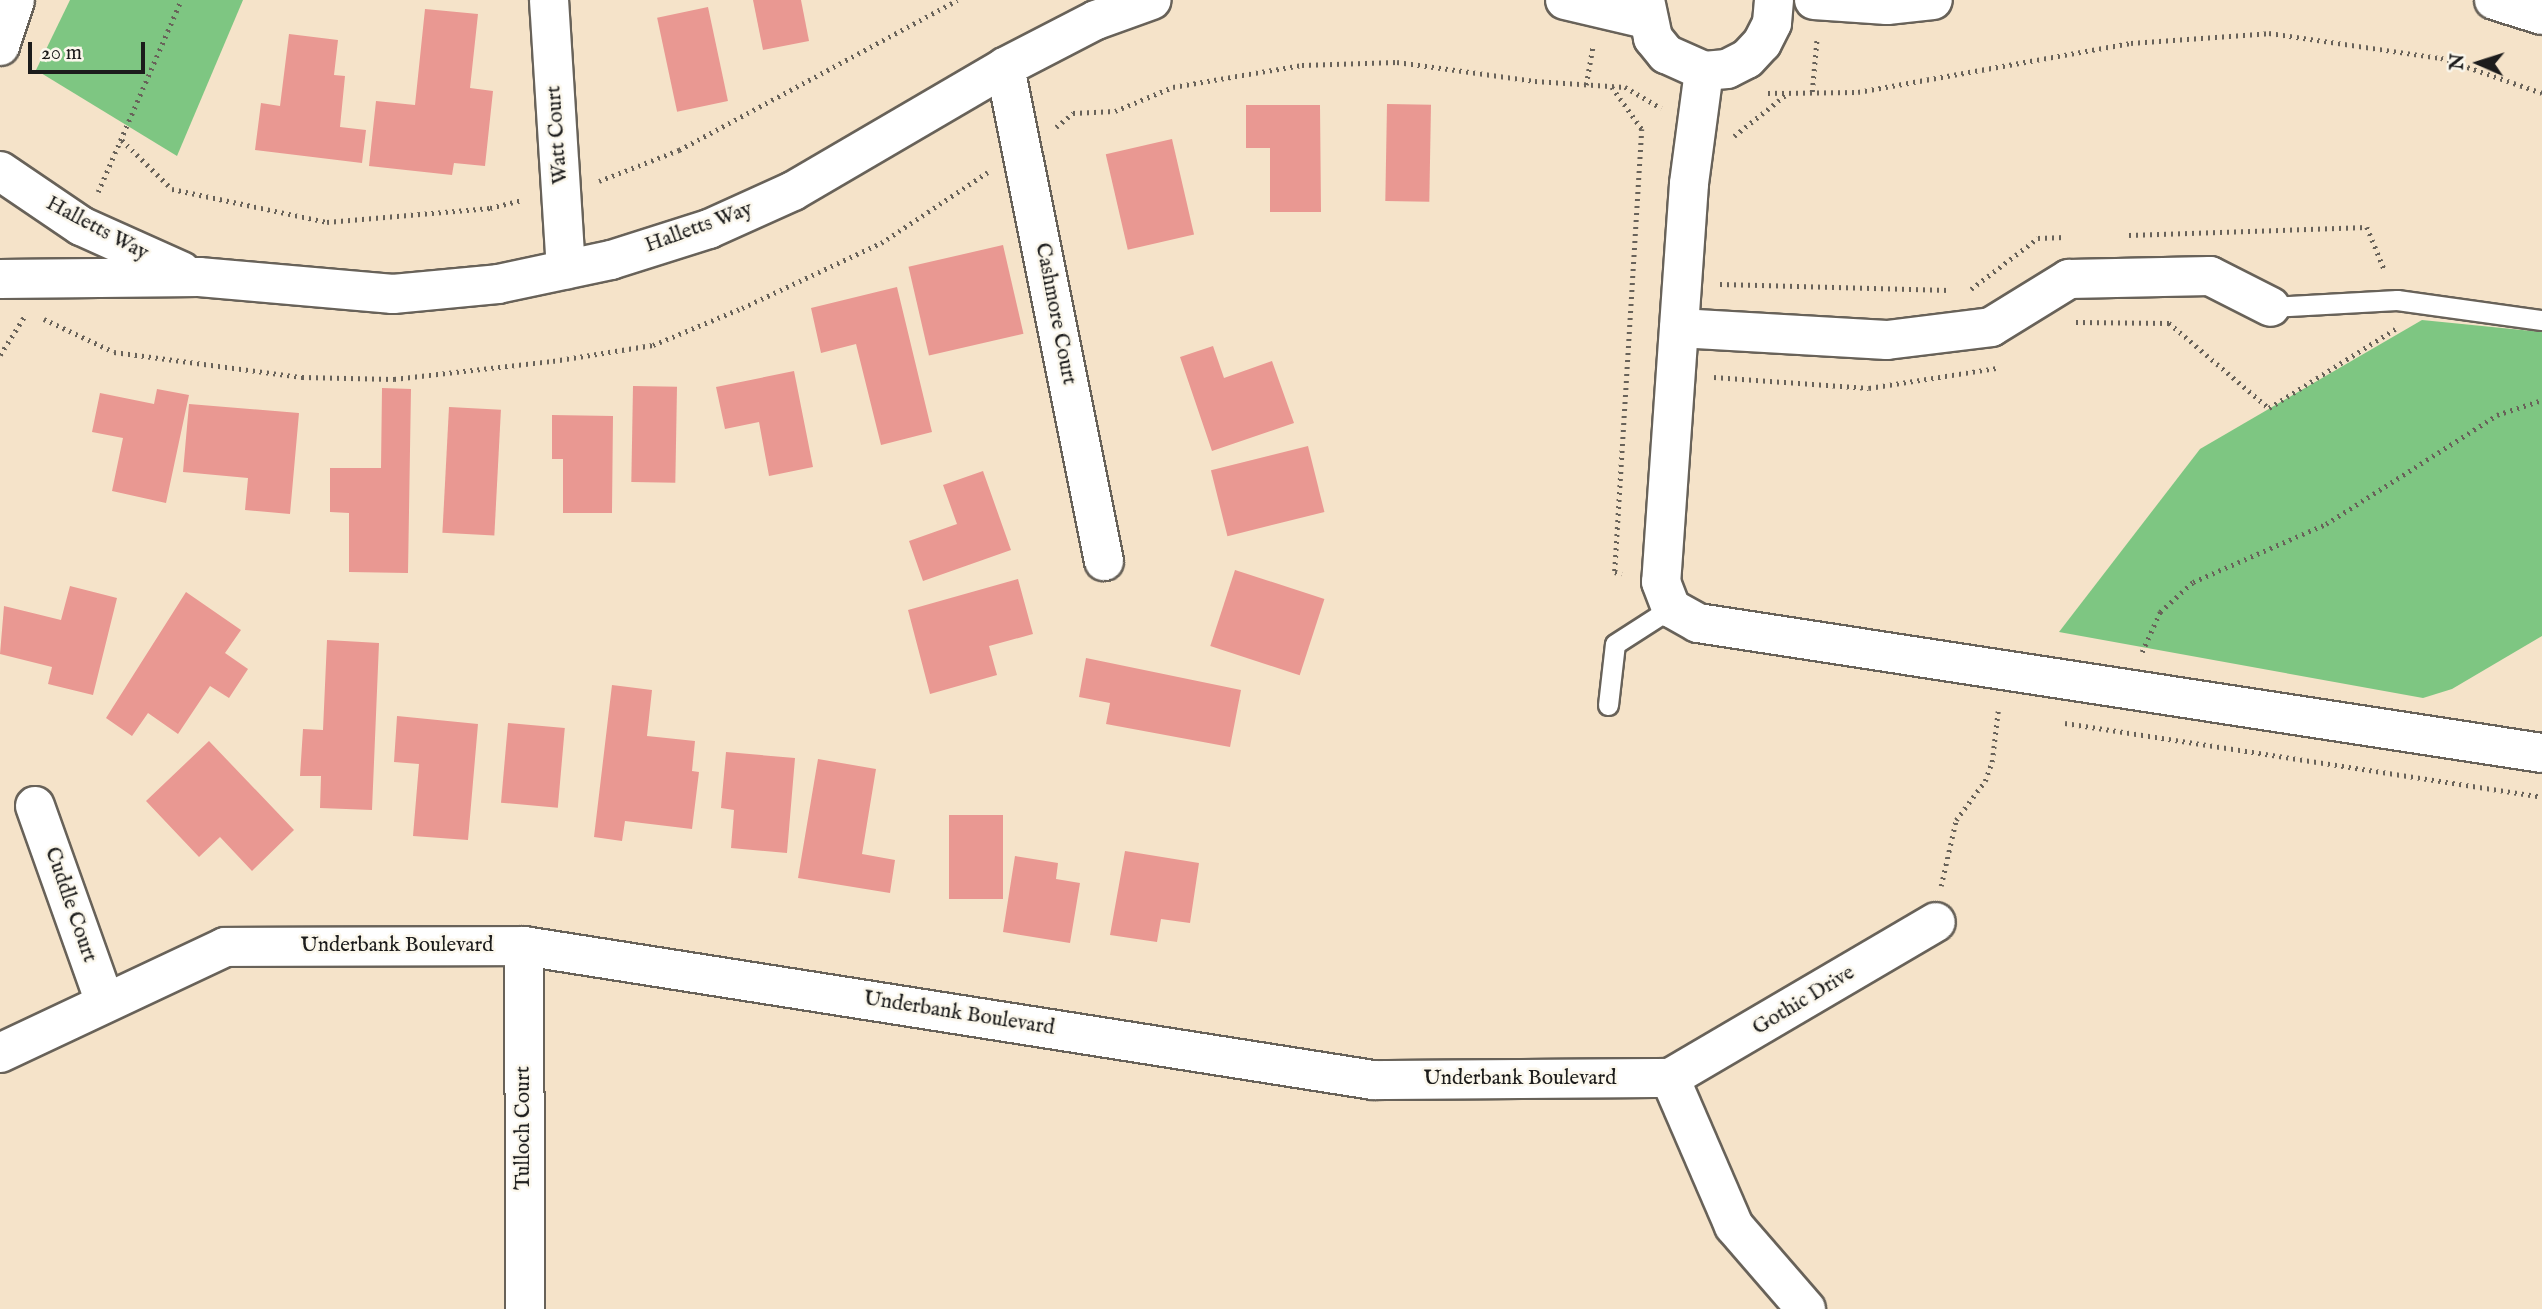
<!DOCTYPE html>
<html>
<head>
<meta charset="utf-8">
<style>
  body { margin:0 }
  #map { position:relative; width:2542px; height:1309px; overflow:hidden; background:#f5e3c9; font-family:"IM FELL English",serif }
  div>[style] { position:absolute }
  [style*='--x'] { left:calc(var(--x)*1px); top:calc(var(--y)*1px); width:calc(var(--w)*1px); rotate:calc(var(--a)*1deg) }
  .green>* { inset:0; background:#7ec682 }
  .building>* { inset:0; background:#e99892; transform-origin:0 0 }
  .path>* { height:4.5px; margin-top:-2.25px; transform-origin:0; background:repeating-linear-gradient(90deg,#686259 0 2px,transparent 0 7px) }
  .roads { filter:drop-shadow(2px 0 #686259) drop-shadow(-2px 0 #686259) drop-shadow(0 2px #686259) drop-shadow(0 -2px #686259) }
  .service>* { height:19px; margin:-9.5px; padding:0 9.5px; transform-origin:9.5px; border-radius:9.5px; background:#fff }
  .minor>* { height:38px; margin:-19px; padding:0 19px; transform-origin:19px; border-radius:19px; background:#fff }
  .tertiary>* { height:38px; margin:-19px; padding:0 19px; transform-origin:19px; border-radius:19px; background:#fff }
  .secondary>* { height:38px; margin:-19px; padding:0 19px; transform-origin:19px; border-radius:19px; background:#fff }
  span { translate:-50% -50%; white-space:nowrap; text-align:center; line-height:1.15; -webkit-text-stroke:5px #fbf7ec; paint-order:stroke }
  .street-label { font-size:21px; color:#1c1c1c }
  .north { position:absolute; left:2444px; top:28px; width:70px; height:70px; -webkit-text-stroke:5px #fbf7ec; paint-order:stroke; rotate:273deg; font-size:19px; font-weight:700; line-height:28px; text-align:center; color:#1c1c1c }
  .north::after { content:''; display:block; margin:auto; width:24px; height:32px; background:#1c1c1c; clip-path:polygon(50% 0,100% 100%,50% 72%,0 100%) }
  .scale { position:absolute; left:28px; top:42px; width:117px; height:32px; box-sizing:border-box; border:4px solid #1c1c1c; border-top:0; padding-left:9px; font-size:21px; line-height:24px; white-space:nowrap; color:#1c1c1c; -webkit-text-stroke:5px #fbf7ec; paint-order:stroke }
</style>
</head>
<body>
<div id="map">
  <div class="green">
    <div style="clip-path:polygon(70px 0,243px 0,177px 156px,36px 70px)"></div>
    <div style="clip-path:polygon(2422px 320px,2542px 332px,2542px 636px,2452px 689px,2423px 698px,2059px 632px,2200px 449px)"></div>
  </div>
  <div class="building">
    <div style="clip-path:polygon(753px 0,801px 0,809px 41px,763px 50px)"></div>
    <div style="left:708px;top:7px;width:96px;height:52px;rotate:78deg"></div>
    <div style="clip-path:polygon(425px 9px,478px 14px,470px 88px,493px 91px,485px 166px,454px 163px,452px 175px,369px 166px,376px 101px,415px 105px)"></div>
    <div style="clip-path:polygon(289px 34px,338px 40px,334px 75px,345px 76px,340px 127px,366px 130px,362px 163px,255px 150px,261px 103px,280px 106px)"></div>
    <div style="left:1387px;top:104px;width:44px;height:97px;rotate:1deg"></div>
    <div style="clip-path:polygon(1246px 105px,1320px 105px,1321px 212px,1270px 212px,1270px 148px,1246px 148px)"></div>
    <div style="left:1172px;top:139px;width:98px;height:68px;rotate:77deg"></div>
    <div style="left:1003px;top:245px;width:91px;height:97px;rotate:77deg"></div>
    <div style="clip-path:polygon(897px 287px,932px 432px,881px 445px,856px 344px,821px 353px,811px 308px)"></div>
    <div style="clip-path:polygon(1213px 346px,1224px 378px,1272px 361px,1294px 423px,1212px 451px,1180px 357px)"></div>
    <div style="clip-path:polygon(794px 371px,813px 467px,769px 476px,759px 422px,725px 429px,716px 387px)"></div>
    <div style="left:633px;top:386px;width:44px;height:96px;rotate:1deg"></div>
    <div style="clip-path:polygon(382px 388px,411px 389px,408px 573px,349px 572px,349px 513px,330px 512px,330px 468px,381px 468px)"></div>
    <div style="clip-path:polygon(157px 389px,189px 395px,166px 503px,112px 491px,123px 438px,92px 432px,100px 393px,154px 404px)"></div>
    <div style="clip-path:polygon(189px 404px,299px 413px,290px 514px,245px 510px,248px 478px,183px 472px)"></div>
    <div style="left:449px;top:407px;width:52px;height:126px;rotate:3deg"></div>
    <div style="clip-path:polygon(552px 415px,613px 416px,612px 513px,563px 513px,563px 459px,552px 459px)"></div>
    <div style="left:1308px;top:446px;width:68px;height:100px;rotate:76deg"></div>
    <div style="clip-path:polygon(983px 471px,1011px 550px,923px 581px,909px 541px,957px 524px,943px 485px)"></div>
    <div style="left:1235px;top:570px;width:94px;height:80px;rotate:18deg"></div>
    <div style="clip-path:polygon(1018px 579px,1033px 634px,989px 646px,997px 675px,930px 694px,908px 610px)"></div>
    <div style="clip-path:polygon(70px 586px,117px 598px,93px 695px,48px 684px,52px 667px,0 654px,4px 606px,61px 620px)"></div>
    <div style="clip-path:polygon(186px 592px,241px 630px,225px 653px,248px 669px,229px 698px,210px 686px,178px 734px,148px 713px,132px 736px,106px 718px)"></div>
    <div style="clip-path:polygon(327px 640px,379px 643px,372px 810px,320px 808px,321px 776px,300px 776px,303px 729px,323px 730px)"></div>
    <div style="clip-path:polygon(1086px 658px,1241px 690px,1230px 747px,1106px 724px,1110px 703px,1079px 697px)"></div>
    <div style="clip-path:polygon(612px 685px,652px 690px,647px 736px,695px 741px,692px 771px,699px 772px,692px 829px,625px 821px,622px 841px,594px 837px)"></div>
    <div style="clip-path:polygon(397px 716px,478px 724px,468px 840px,413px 836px,419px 764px,394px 762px)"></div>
    <div style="left:508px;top:723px;width:57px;height:80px;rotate:5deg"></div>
    <div style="clip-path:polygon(209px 741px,294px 830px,252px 871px,220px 837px,199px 857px,146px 801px)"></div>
    <div style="clip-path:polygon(726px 752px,795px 758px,787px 853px,731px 848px,734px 810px,721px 808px)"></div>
    <div style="clip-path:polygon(818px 759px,876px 769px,862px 854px,895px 860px,890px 893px,798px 878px)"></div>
    <div style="left:949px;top:815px;width:54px;height:84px"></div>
    <div style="clip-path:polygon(1125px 851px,1199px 863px,1190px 923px,1161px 919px,1157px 942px,1110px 935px)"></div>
    <div style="clip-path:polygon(1015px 856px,1058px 863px,1056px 879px,1080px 883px,1070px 943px,1003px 932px)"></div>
  </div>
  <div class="path">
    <div style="--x:1586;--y:85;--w:40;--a:-80"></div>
    <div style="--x:1612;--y:87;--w:52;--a:54.5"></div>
    <div style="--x:1642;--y:129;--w:444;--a:93.5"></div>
    <div style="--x:1615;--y:572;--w:7;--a:16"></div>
    <div style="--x:1812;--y:92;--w:55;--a:-84.8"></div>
    <div style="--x:1768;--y:93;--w:90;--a:-0.6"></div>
    <div style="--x:1858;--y:92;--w:277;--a:-10.2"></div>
    <div style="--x:2131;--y:43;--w:138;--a:-4.1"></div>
    <div style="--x:2269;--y:33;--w:174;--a:8.3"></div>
    <div style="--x:2441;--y:58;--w:107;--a:19.1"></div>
    <div style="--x:1056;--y:127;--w:22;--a:-39"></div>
    <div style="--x:1073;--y:113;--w:42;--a:-2.7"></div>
    <div style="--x:1115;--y:111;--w:63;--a:-22.5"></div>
    <div style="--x:1173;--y:87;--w:131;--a:-9.7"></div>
    <div style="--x:1302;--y:65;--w:95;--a:-1.8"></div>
    <div style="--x:1397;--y:62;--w:139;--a:7.8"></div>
    <div style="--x:1535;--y:81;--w:90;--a:3.8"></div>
    <div style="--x:1625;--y:87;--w:42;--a:30.3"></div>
    <div style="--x:1734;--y:136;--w:69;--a:-38.5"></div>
    <div style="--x:122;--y:140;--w:70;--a:44.4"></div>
    <div style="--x:172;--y:189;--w:158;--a:12"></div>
    <div style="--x:327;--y:222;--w:164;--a:-4.9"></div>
    <div style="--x:490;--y:208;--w:34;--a:-14"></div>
    <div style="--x:599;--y:181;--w:86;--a:-21.2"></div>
    <div style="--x:679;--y:150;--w:316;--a:-28.3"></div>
    <div style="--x:98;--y:192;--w:209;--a:-66.6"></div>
    <div style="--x:2129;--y:235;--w:238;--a:-1.9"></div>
    <div style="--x:2367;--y:227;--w:48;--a:67.8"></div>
    <div style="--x:1720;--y:284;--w:229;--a:1.5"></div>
    <div style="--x:1971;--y:289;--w:84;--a:-37.3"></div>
    <div style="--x:2038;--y:238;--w:27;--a:-2"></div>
    <div style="--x:44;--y:319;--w:77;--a:25.2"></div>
    <div style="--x:114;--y:352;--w:190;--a:7.6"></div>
    <div style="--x:302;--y:377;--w:92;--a:1.2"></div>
    <div style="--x:394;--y:379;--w:160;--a:-6.5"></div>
    <div style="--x:553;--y:361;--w:101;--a:-9.1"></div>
    <div style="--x:653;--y:345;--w:96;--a:-22.6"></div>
    <div style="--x:742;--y:308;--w:153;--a:-25.1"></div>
    <div style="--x:881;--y:243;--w:128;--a:-33.6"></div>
    <div style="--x:2076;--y:322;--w:93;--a:0.6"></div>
    <div style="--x:2169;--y:323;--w:131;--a:40.4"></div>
    <div style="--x:2269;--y:408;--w:149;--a:-32.1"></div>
    <div style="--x:0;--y:355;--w:45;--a:-57.7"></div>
    <div style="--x:1714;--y:377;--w:155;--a:4.1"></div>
    <div style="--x:1869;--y:388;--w:130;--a:-8.9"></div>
    <div style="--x:2142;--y:652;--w:44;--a:-65.8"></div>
    <div style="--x:2160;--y:612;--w:45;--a:-42.3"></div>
    <div style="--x:2193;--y:582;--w:145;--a:-23.6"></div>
    <div style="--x:2326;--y:524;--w:203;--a:-32.5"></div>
    <div style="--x:2497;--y:415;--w:47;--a:-18.4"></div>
    <div style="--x:2065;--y:723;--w:483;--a:8.8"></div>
    <div style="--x:1941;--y:886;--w:68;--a:-77.2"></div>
    <div style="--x:1956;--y:820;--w:49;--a:-53.4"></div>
    <div style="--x:1985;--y:781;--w:20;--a:-70"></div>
    <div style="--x:1992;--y:762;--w:51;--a:-83.3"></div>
  </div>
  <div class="roads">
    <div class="service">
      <div style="--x:2271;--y:307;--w:126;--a:-3.2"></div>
      <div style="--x:2397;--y:300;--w:146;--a:7.9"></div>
      <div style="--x:1608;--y:705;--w:61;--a:-83.5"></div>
      <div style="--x:1615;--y:644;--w:67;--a:-32.7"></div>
    </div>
    <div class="minor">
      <div style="--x:549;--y:0;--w:270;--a:86.4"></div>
      <div style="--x:1005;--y:67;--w:504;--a:78.67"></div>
      <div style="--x:1704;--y:71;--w:114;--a:97.6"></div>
      <div style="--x:1689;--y:184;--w:399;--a:94"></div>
      <div style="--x:1661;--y:582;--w:28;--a:69"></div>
      <div style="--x:1671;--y:608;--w:31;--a:29"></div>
      <div style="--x:1698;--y:623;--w:854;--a:8.76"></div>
      <div style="--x:1679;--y:328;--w:208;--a:3.3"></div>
      <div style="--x:1887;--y:340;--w:105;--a:-7.1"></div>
      <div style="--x:1991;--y:327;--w:92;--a:-31.6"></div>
      <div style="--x:2069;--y:279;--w:141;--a:-1.2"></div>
      <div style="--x:2210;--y:276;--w:68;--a:26.9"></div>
      <div style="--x:35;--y:806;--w:209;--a:70.4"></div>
      <div style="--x:524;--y:946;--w:363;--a:89.8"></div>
      <div style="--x:0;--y:1053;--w:249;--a:-25.2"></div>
      <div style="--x:225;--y:947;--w:299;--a:-0.2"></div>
      <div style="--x:524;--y:946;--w:860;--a:8.97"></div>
      <div style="--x:1373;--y:1080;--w:297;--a:-0.4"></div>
      <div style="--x:1670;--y:1078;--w:161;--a:66.6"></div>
      <div style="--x:1734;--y:1226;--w:110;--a:49.1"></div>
      <div style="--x:1670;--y:1078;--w:308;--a:-30.4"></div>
    </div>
    <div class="tertiary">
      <div style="--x:1565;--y:0;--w:83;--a:13.2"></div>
      <div style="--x:1645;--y:0;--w:39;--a:78"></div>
      <div style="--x:1653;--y:38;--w:21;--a:51"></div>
      <div style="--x:1666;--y:54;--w:42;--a:24.1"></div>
      <div style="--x:1704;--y:71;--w:23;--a:-5"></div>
      <div style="--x:1727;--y:69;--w:22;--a:-27"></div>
      <div style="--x:1747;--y:59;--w:22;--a:-47"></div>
      <div style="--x:1762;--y:43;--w:22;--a:-63"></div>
      <div style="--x:1772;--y:23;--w:23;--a:-85"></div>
      <div style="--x:1814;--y:0;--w:73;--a:3.9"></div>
      <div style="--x:1887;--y:5;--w:46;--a:-6.2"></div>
      <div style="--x:2494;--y:0;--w:50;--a:17.4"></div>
      <div style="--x:0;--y:171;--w:98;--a:34.2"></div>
      <div style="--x:81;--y:226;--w:110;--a:24.2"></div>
      <div style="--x:0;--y:279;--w:199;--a:-0.6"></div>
      <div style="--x:199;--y:277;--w:195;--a:5"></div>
      <div style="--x:393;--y:294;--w:105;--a:-5.4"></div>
      <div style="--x:498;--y:284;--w:116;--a:-12"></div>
      <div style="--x:611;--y:260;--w:103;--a:-17.6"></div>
      <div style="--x:709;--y:229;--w:92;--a:-24.3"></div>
      <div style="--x:793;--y:191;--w:246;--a:-30.3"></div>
      <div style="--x:1005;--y:67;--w:102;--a:-27.3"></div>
      <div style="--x:1096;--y:20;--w:59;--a:-19.7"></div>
    </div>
    <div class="secondary">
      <div style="--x:0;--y:46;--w:48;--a:-71.9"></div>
    </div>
  </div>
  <div class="street-label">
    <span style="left:558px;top:135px;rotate:-94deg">Watt Court</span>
    <span style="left:699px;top:228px;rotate:-20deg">Halletts Way</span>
    <span style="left:97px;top:229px;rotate:28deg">Halletts Way</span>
    <span style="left:1055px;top:314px;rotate:79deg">Cashmore Court</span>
    <span style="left:70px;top:905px;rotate:71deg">Cuddle Court</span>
    <span style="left:397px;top:946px">Underbank Boulevard</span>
    <span style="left:1804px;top:1001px;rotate:-31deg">Gothic Drive</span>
    <span style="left:959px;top:1014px;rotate:9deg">Underbank Boulevard</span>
    <span style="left:1520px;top:1079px">Underbank Boulevard</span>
    <span style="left:524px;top:1128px;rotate:-90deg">Tulloch Court</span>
  </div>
  <div class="north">N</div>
  <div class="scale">20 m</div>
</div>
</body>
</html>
